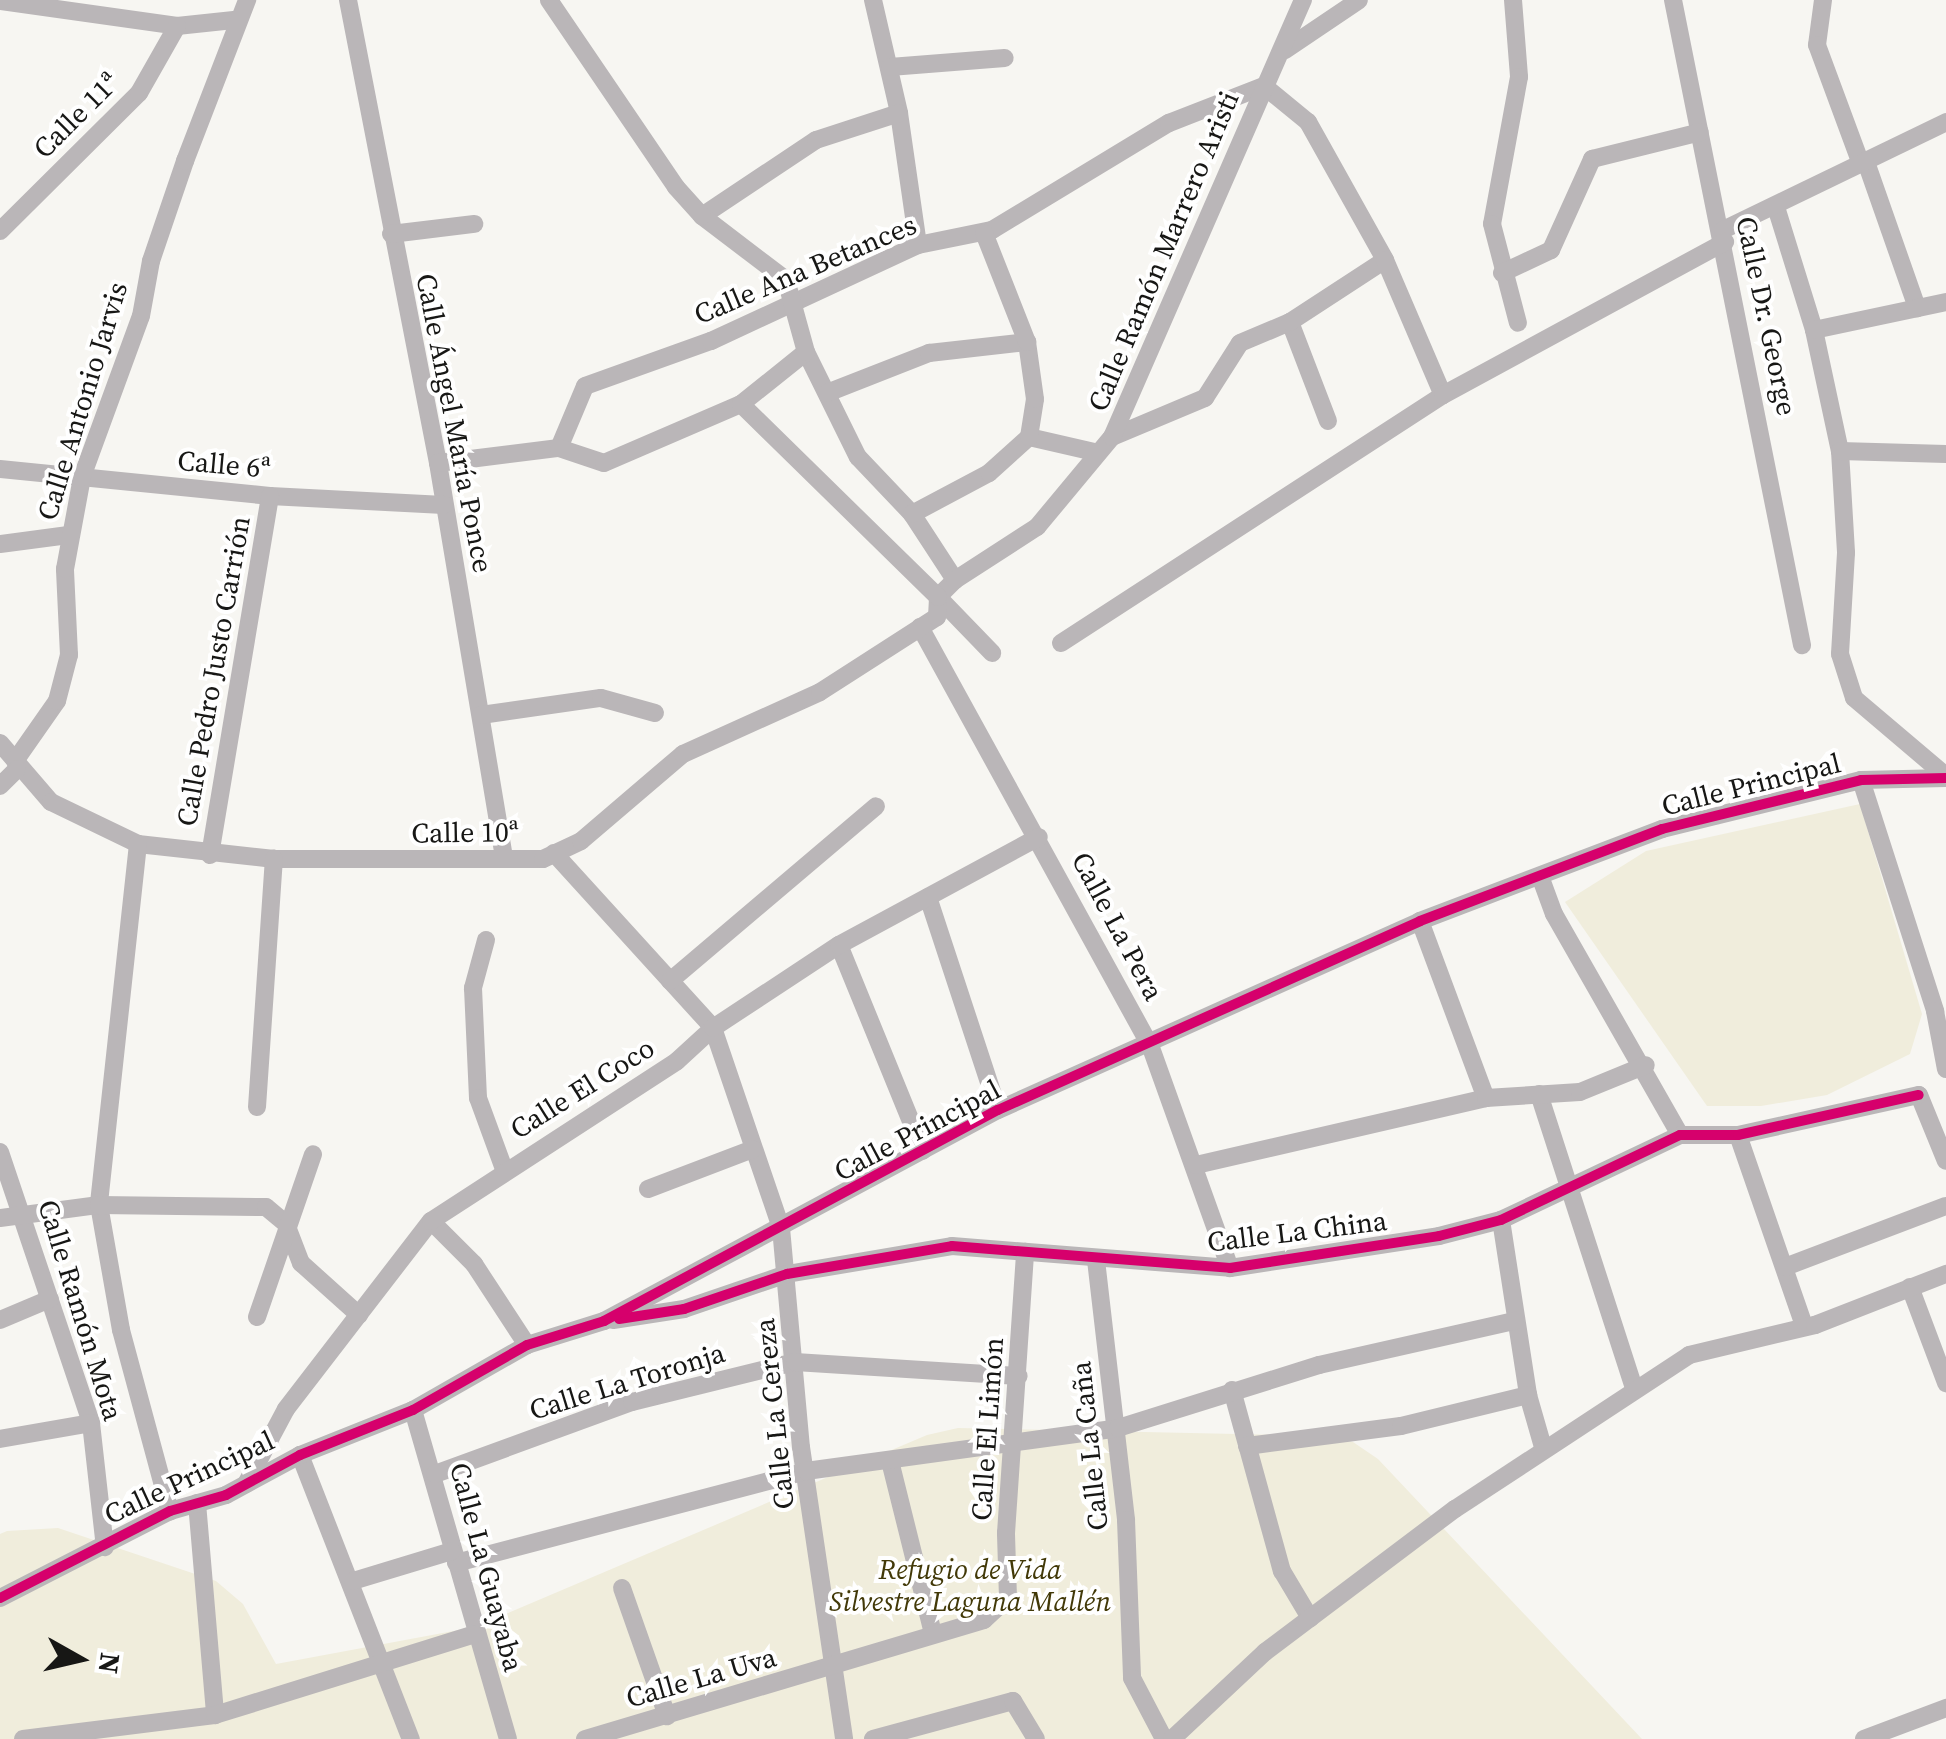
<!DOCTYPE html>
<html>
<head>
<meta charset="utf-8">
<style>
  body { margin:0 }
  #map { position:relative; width:1946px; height:1739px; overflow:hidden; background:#f7f6f2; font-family:"Source Serif 4",serif }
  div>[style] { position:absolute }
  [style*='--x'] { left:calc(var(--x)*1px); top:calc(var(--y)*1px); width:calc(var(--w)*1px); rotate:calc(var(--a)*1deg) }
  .green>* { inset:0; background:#f0eddc }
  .street>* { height:18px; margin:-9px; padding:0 9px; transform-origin:9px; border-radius:9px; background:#bab6b8 }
  .cycleway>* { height:10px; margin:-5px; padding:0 5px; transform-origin:5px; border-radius:5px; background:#d6006c }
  span { translate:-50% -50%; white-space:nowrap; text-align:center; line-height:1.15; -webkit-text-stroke:8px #fff; paint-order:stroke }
  .street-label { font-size:28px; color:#171715 }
  .park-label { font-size:28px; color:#423908; font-style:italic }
  .north { position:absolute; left:30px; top:1609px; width:100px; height:100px; -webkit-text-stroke:8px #fff; paint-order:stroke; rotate:98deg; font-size:28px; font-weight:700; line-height:40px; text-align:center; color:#171715 }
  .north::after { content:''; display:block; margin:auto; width:35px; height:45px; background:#171715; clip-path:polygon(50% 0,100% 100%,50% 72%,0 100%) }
</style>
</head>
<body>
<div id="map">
  <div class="green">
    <div style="clip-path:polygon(1860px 804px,1922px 1014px,1910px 1054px,1827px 1095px,1761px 1106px,1707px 1106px,1565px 902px,1646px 851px)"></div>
    <div style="clip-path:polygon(958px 1428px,1326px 1436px,1353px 1442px,1378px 1459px,1642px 1739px,0 1739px,0 1534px,7px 1531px,58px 1528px,216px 1581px,243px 1604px,276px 1664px,475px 1627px,927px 1435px)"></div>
  </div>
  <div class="street">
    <div style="--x:348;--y:0;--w:472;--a:79"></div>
    <div style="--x:438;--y:463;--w:399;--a:80.5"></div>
    <div style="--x:873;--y:0;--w:116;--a:77"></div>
    <div style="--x:899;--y:113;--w:133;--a:81.8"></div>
    <div style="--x:1513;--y:0;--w:77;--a:85.5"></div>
    <div style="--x:1519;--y:77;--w:149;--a:100.4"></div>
    <div style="--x:1492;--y:224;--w:102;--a:75.3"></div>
    <div style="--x:1673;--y:0;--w:658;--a:78.69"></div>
    <div style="--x:1823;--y:0;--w:45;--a:97.6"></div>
    <div style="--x:1817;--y:45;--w:127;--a:69.7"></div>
    <div style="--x:0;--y:1;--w:179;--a:8"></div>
    <div style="--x:177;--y:26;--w:57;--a:-6"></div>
    <div style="--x:1285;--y:50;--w:89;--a:-34"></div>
    <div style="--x:890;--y:67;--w:115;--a:-4.5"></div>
    <div style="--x:1866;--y:162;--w:155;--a:70.7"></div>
    <div style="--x:1776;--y:207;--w:129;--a:72.8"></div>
    <div style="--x:1814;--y:330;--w:124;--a:77.9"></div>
    <div style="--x:1840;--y:451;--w:102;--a:86.6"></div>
    <div style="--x:1846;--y:553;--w:101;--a:93.4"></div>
    <div style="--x:1840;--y:654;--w:46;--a:72.3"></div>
    <div style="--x:1854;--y:698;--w:121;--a:40.3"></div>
    <div style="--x:702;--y:216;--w:137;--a:-33.7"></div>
    <div style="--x:816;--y:140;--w:87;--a:-18"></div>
    <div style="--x:1723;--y:230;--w:248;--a:-25.8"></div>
    <div style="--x:0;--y:231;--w:196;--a:-44.8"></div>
    <div style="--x:139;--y:93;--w:77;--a:-60.4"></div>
    <div style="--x:391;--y:234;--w:84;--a:-6.9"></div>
    <div style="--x:1502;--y:273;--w:54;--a:-25.1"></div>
    <div style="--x:1551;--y:250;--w:100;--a:-65.7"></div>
    <div style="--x:1592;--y:159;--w:111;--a:-14"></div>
    <div style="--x:1290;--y:322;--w:106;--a:69"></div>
    <div style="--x:1814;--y:330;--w:135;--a:-12"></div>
    <div style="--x:806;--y:352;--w:117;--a:63.7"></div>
    <div style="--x:858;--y:457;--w:79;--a:46.5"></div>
    <div style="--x:912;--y:514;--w:79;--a:56.9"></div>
    <div style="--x:955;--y:580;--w:24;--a:135"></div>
    <div style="--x:938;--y:597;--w:78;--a:46"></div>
    <div style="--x:827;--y:393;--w:110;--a:-21.4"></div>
    <div style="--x:929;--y:353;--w:99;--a:-6.4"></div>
    <div style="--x:1029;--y:437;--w:67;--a:13"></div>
    <div style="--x:1112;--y:437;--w:101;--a:-22.8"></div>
    <div style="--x:1205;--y:398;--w:65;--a:-57.5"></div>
    <div style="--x:1240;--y:343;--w:54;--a:-22.8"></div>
    <div style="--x:1290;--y:322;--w:113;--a:-33.1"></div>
    <div style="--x:559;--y:448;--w:67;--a:-67.2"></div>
    <div style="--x:585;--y:386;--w:134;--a:-19.7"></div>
    <div style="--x:711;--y:341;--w:228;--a:-24.9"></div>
    <div style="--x:918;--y:245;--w:76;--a:-11.5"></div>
    <div style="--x:992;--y:230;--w:207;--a:-31.2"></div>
    <div style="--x:1169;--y:123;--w:102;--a:-21.3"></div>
    <div style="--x:1264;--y:86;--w:57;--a:39.3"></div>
    <div style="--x:1308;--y:122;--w:158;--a:60.8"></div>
    <div style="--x:1385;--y:260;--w:147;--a:66.8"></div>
    <div style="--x:1840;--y:451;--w:106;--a:1.6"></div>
    <div style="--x:438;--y:463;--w:122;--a:-7.1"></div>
    <div style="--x:559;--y:448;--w:47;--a:18.4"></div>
    <div style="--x:604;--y:463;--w:149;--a:-23.3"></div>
    <div style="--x:741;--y:404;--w:83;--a:-38.7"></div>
    <div style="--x:806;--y:352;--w:75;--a:-105.5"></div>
    <div style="--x:786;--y:280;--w:106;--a:-142.7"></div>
    <div style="--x:702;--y:216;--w:39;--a:-132"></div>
    <div style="--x:676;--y:187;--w:226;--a:-124.2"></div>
    <div style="--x:0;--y:469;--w:271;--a:5.7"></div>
    <div style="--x:270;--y:496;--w:174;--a:3"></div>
    <div style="--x:912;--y:514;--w:87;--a:-28"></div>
    <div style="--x:989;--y:473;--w:54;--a:-42"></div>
    <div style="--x:1029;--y:437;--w:38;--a:-81"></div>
    <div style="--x:1035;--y:399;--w:58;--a:-98"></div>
    <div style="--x:1027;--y:342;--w:117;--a:-111.5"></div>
    <div style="--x:0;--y:544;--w:69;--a:-7.5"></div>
    <div style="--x:955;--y:580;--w:98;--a:-32.9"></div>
    <div style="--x:1037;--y:527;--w:117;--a:-50.2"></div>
    <div style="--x:1112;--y:437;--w:477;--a:-66.4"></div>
    <div style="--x:920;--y:627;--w:477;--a:61.2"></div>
    <div style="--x:1150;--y:1045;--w:237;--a:70.3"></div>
    <div style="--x:1061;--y:643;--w:455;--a:-33"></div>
    <div style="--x:1443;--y:395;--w:321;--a:-28.5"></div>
    <div style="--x:481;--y:715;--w:121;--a:-8.1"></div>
    <div style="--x:601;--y:698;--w:56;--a:15.5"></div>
    <div style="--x:0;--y:743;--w:78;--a:49.2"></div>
    <div style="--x:51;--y:802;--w:97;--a:25.8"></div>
    <div style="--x:138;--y:844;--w:137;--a:6.3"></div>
    <div style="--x:274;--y:859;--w:269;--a:0"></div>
    <div style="--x:543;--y:859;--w:42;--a:-25.3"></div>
    <div style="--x:581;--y:841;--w:134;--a:-40.5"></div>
    <div style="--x:683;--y:754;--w:150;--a:-24.3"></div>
    <div style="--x:820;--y:692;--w:139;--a:-32.7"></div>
    <div style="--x:937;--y:617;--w:20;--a:-87"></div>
    <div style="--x:938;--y:597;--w:276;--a:-135.6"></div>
    <div style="--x:15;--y:761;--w:73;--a:-55"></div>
    <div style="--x:57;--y:701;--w:48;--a:-75.4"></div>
    <div style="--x:69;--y:655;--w:86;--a:-92.7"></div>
    <div style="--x:65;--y:569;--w:94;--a:-79.5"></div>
    <div style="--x:82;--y:477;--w:171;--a:-69.9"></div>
    <div style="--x:141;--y:316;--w:56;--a:-79.7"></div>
    <div style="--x:151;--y:261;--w:106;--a:-71.2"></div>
    <div style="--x:185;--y:161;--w:173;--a:-68.9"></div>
    <div style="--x:1861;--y:780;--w:243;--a:72.2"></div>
    <div style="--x:1935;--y:1011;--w:59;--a:79.3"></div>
    <div style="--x:0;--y:786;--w:24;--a:-45"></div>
    <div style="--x:138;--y:844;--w:363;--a:96.2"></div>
    <div style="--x:99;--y:1205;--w:127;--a:80"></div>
    <div style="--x:121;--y:1330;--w:188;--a:74.9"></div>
    <div style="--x:554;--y:853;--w:236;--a:47.7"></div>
    <div style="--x:713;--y:1028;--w:211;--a:71.2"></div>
    <div style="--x:781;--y:1228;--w:220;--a:84.8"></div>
    <div style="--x:801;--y:1447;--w:295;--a:81.6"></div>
    <div style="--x:210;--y:855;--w:364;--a:-80.5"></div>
    <div style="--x:1540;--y:876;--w:40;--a:69.8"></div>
    <div style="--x:1554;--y:914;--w:254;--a:60.3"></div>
    <div style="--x:928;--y:897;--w:224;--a:71.8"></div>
    <div style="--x:1420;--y:921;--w:189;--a:69.6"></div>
    <div style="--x:486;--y:940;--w:50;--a:105.2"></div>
    <div style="--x:473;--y:988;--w:110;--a:87.4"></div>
    <div style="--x:478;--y:1098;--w:76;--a:69.9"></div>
    <div style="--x:839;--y:945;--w:222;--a:67.8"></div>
    <div style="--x:670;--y:981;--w:270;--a:-40.3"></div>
    <div style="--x:1539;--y:1094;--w:310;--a:72.1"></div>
    <div style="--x:1919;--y:1095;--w:71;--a:67.8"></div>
    <div style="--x:257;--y:1107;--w:249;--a:-86.1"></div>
    <div style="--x:1738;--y:1135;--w:199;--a:70.9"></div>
    <div style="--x:0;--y:1152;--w:286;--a:71.4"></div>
    <div style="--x:91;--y:1423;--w:125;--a:83.6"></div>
    <div style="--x:1196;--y:1165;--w:298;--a:-13"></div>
    <div style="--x:1486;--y:1098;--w:94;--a:-3.7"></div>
    <div style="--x:1580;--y:1092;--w:71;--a:-22.2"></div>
    <div style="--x:648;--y:1189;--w:112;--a:-20.9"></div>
    <div style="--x:0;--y:1218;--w:100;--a:-7.5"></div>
    <div style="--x:99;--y:1205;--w:167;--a:0.7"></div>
    <div style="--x:266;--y:1207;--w:26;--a:40"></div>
    <div style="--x:286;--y:1224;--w:42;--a:69"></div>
    <div style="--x:301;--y:1263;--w:78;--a:41.9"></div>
    <div style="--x:1501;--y:1220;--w:177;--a:81.2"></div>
    <div style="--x:1528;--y:1395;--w:54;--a:73.9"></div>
    <div style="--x:431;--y:1221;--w:61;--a:45"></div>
    <div style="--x:474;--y:1264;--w:97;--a:56.8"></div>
    <div style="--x:1096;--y:1260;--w:262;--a:83.4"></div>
    <div style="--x:1126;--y:1520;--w:158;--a:87.8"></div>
    <div style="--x:1132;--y:1678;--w:69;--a:62.3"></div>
    <div style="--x:1785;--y:1267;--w:172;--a:-20.8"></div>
    <div style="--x:1910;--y:1287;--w:103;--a:69.4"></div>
    <div style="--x:257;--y:1317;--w:172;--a:-71"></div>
    <div style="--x:0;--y:1320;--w:54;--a:-22.8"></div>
    <div style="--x:613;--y:1320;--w:72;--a:-8.8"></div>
    <div style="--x:684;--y:1309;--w:109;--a:-18.8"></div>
    <div style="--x:787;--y:1274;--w:167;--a:-9.6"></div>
    <div style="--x:952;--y:1246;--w:279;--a:4.5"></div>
    <div style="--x:1230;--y:1268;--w:211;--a:-8.7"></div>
    <div style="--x:1439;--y:1236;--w:64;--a:-14.5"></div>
    <div style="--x:1501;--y:1220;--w:198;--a:-25.4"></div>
    <div style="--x:1680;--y:1135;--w:58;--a:0"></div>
    <div style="--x:1738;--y:1135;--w:185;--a:-12.5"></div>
    <div style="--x:1232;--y:1390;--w:188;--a:74.6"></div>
    <div style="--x:1282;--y:1571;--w:55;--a:59.2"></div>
    <div style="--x:413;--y:1410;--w:342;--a:73.9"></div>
    <div style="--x:0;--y:1439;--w:92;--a:-10"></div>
    <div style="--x:1247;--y:1446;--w:155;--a:-7.4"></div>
    <div style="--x:1401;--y:1426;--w:131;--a:-13.7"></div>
    <div style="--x:300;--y:1455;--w:305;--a:68.7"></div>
    <div style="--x:890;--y:1461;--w:177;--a:76"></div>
    <div style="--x:435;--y:1474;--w:210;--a:-20.1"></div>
    <div style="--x:632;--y:1402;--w:168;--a:-13.8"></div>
    <div style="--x:795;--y:1362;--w:224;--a:3.6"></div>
    <div style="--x:246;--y:1484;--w:85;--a:-61.9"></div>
    <div style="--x:286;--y:1409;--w:237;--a:-52.4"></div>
    <div style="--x:431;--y:1221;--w:293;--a:-33"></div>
    <div style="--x:677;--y:1061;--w:49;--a:-42.5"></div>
    <div style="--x:713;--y:1028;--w:151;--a:-33.4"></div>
    <div style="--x:839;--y:945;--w:227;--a:-28.4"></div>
    <div style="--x:197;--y:1503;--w:213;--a:85.1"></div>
    <div style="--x:456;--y:1563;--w:362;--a:-14.7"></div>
    <div style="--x:806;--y:1471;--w:315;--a:-7.8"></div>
    <div style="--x:1118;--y:1428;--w:211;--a:-17.4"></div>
    <div style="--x:1319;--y:1365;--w:201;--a:-12.7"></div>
    <div style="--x:353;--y:1581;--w:103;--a:-16.9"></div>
    <div style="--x:622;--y:1588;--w:136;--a:70.6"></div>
    <div style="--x:0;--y:1598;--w:191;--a:-27.1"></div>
    <div style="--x:170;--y:1511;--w:58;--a:-15.9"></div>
    <div style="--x:226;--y:1495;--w:84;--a:-28.4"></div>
    <div style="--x:300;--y:1455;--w:122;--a:-21.7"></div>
    <div style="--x:413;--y:1410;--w:131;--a:-29.7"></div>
    <div style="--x:527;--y:1345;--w:81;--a:-17.3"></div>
    <div style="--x:604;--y:1321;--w:447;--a:-28.2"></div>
    <div style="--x:998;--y:1110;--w:462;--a:-24.1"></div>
    <div style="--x:1420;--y:921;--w:259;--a:-20.8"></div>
    <div style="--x:1662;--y:829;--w:205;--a:-13.8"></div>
    <div style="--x:1861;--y:780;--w:85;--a:-1.3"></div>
    <div style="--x:23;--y:1739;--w:193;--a:-7.1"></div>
    <div style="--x:215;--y:1715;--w:272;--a:-17.3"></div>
    <div style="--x:585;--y:1739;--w:416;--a:-16.6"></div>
    <div style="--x:984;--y:1620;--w:33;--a:-43"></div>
    <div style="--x:1008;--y:1598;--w:65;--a:-91.8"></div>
    <div style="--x:1006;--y:1533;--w:282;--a:-86.1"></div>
    <div style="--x:873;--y:1739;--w:145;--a:-15.2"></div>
    <div style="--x:1013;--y:1701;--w:44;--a:58.8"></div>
    <div style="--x:1172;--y:1739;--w:127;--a:-43.1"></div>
    <div style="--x:1265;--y:1652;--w:238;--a:-37"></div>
    <div style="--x:1455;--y:1509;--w:280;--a:-33.3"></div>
    <div style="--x:1689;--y:1355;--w:130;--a:-13.4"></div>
    <div style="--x:1815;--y:1325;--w:141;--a:-21.3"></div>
    <div style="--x:1864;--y:1739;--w:88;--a:-20.7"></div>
  </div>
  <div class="cycleway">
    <div style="--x:619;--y:1319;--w:66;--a:-8.7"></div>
    <div style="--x:684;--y:1309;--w:109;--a:-18.8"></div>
    <div style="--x:787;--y:1274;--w:167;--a:-9.6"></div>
    <div style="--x:952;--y:1246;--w:279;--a:4.5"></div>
    <div style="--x:1230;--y:1268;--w:211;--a:-8.7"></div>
    <div style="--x:1439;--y:1236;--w:64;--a:-14.5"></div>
    <div style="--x:1501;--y:1220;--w:198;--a:-25.4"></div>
    <div style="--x:1680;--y:1135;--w:58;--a:0"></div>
    <div style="--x:1738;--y:1135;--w:185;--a:-12.5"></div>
    <div style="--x:0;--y:1598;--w:191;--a:-27.1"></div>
    <div style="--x:170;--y:1511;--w:58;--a:-15.9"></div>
    <div style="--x:226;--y:1495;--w:84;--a:-28.4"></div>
    <div style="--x:300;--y:1455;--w:122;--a:-21.7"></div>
    <div style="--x:413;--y:1410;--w:131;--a:-29.7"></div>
    <div style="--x:527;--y:1345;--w:81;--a:-17.3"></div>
    <div style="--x:604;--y:1321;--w:447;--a:-28.2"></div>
    <div style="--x:998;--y:1110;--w:462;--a:-24.1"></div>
    <div style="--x:1420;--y:921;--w:259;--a:-20.8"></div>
    <div style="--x:1662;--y:829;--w:205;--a:-13.8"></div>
    <div style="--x:1861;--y:780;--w:85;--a:-1.3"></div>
  </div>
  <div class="street-label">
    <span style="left:76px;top:115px;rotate:-45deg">Calle 11ª</span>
    <span style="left:1163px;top:251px;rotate:-67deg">Calle Ramón Marrero Aristi</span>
    <span style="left:805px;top:269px;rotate:-23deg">Calle Ana Betances</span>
    <span style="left:1767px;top:316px;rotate:78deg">Calle Dr. George</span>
    <span style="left:82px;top:401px;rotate:-73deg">Calle Antonio Jarvis</span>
    <span style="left:455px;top:423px;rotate:79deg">Calle Ángel María Ponce</span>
    <span style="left:224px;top:464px;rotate:5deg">Calle 6ª</span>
    <span style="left:213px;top:671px;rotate:-80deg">Calle Pedro Justo Carrión</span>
    <span style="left:1751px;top:784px;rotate:-14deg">Calle Principal</span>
    <span style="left:465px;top:832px;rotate:-1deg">Calle 10ª</span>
    <span style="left:1118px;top:926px;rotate:62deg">Calle La Pera</span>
    <span style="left:582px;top:1088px;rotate:-32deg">Calle El Coco</span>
    <span style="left:917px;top:1130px;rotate:-28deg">Calle Principal</span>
    <span style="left:1297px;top:1231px;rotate:-7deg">Calle La China</span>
    <span style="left:81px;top:1310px;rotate:73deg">Calle Ramón Mota</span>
    <span style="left:627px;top:1381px;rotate:-17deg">Calle La Toronja</span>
    <span style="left:774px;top:1414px;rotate:-96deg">Calle La Cereza</span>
    <span style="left:987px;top:1429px;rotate:-86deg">Calle El Limón</span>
    <span style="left:1089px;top:1446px;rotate:-96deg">Calle La Caña</span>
    <span style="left:189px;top:1477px;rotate:-25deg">Calle Principal</span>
    <span style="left:487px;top:1567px;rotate:75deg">Calle La Guayaba</span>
    <span style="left:701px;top:1677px;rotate:-16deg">Calle La Uva</span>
  </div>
  <div class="park-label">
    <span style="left:970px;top:1585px">Refugio de Vida<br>Silvestre Laguna Mallén</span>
  </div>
  <div class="north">N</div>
</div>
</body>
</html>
